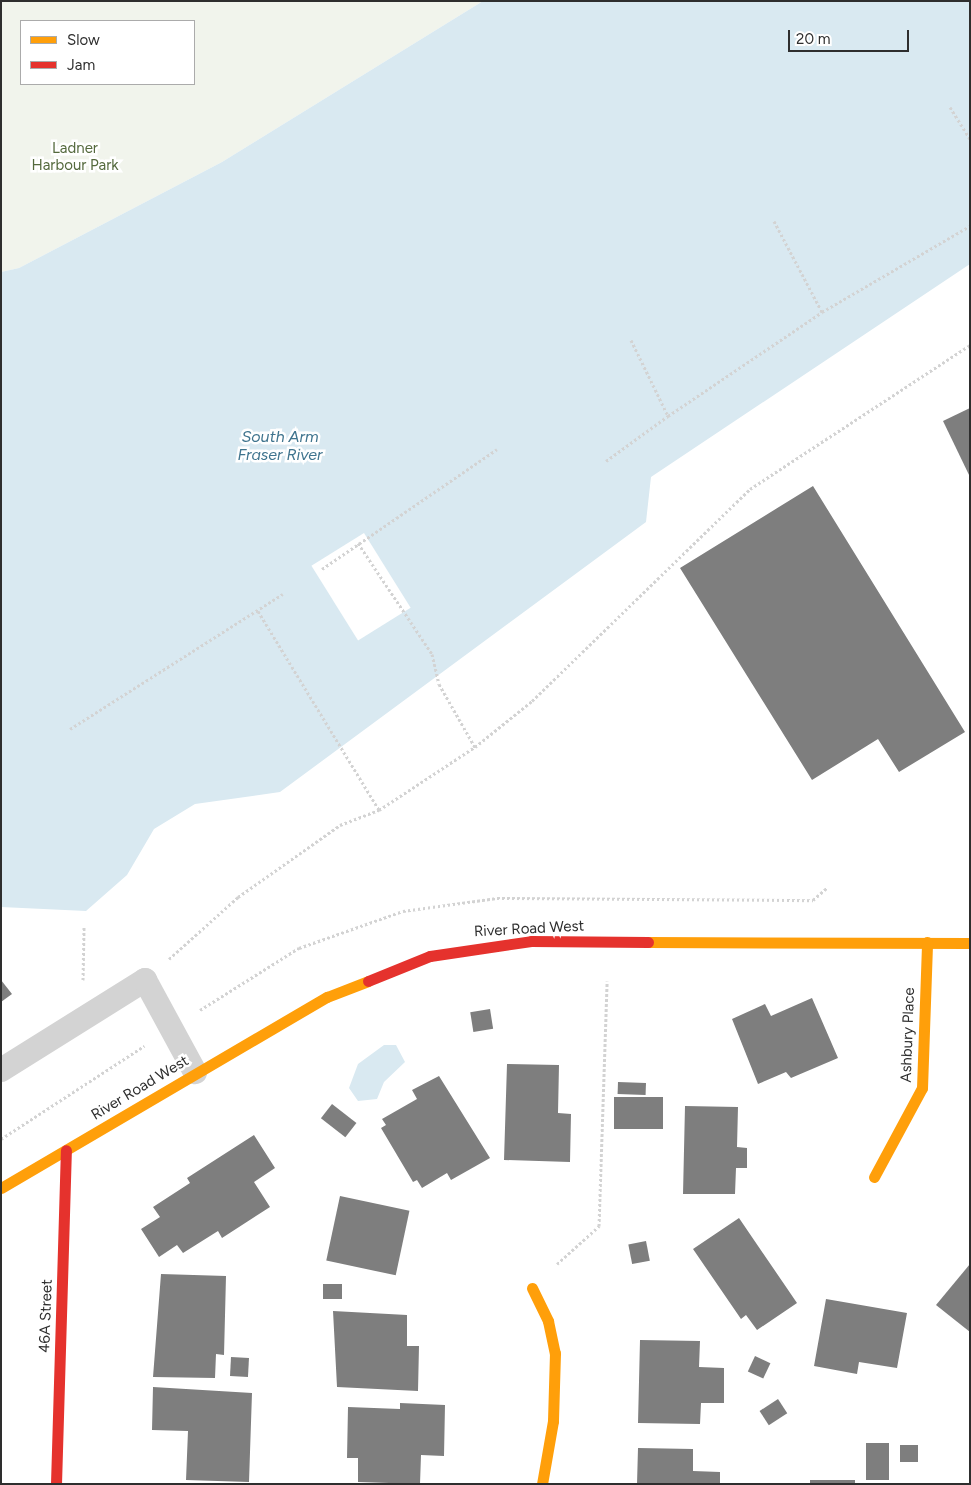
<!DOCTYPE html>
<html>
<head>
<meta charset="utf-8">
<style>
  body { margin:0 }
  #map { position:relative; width:971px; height:1485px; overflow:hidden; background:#fff; font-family:Figtree,sans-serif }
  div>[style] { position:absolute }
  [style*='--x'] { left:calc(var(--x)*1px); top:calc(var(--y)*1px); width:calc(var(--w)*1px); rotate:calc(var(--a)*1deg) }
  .green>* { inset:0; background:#f1f4ec }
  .water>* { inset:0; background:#d9e9f1 }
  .pier>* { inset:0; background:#fff; transform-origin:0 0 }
  .building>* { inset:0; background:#7e7e7e; transform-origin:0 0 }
  .path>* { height:3px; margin-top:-1.5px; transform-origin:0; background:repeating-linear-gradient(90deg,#d3d3d3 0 2.5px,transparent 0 5px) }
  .lane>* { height:24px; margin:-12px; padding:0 12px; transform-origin:12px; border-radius:12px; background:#d3d3d3 }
  .slow>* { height:11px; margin:-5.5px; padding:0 5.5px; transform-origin:5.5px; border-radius:5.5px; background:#ff9f0a }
  .jam>* { height:11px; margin:-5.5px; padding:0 5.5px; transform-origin:5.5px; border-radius:5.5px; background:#e5322d }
  span { translate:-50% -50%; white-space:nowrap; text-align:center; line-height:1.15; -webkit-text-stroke:5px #fff; paint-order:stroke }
  .park-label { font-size:15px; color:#54693d }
  .street-label { font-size:15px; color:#2e2e2e }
  .water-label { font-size:16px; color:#3f748e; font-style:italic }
  .frame { position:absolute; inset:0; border:2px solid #2e2e2e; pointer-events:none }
  .legend { position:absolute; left:20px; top:20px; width:175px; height:65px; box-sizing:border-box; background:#fff; border:1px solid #ababab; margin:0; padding:6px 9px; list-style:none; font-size:15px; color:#2e2e2e }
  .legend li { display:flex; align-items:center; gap:10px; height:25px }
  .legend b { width:25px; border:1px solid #ababab }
  .scale { position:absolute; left:788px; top:30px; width:121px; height:22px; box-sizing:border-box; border:2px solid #2e2e2e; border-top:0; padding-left:6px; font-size:15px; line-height:18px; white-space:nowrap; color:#2e2e2e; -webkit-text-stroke:4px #fff; paint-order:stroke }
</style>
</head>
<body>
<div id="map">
  <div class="green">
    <div style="clip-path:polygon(evenodd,1px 1px,483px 1px,222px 162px,19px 268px,1px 272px,1px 1px,21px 21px,194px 21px,194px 84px,21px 84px,21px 21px)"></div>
  </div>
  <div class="water">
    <div style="clip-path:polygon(483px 1px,970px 1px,970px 264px,651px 477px,646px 522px,280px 792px,195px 804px,154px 829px,127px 875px,86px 911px,1px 907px,1px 272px,19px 268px,222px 162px)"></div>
    <div style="clip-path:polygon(384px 1045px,396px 1045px,405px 1062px,384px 1082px,377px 1099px,358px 1101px,349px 1088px,358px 1064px)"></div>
  </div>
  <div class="pier">
    <div style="left:364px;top:533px;width:88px;height:62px;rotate:58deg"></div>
  </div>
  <div class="building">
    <div style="clip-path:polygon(970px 408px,970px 477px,943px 421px)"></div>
    <div style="clip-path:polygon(813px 486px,965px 732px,899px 772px,878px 739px,812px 780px,680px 568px)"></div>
    <div style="clip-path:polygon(1px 980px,12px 994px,1px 1002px)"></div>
    <div style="clip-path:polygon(812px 998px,838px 1058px,791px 1078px,786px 1072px,758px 1084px,732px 1019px,765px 1004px,771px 1016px)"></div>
    <div style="left:490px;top:1009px;width:20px;height:20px;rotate:81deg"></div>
    <div style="clip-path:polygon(507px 1064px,559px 1065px,558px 1113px,571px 1114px,570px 1162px,504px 1160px)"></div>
    <div style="clip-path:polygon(439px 1076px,490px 1158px,451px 1180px,447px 1173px,422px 1188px,417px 1180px,413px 1182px,381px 1128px,386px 1125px,382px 1119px,417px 1099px,412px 1090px)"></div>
    <div style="left:618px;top:1082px;width:28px;height:12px;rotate:2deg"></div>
    <div style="left:614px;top:1097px;width:49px;height:32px"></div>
    <div style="left:332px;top:1104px;width:31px;height:18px;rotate:38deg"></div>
    <div style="clip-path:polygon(685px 1106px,738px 1107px,737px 1147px,747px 1148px,747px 1168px,736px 1168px,735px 1194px,683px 1194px)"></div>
    <div style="clip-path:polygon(254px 1135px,275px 1168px,254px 1182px,270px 1207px,222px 1238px,218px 1231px,183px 1253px,177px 1245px,159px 1257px,141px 1229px,160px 1217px,153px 1207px,190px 1183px,187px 1178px)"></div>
    <div style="left:340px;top:1196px;width:71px;height:66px;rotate:12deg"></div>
    <div style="clip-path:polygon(739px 1218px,797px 1303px,757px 1330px,746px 1315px,741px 1319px,693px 1249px)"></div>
    <div style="left:646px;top:1241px;width:20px;height:18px;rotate:79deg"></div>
    <div style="clip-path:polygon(970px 1264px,970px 1332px,936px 1305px)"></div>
    <div style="clip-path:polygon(161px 1274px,226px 1276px,224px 1355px,216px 1354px,215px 1378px,153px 1377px)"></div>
    <div style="left:323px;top:1284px;width:19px;height:15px"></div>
    <div style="clip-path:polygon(826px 1299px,907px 1313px,897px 1368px,859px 1362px,857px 1374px,814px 1366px)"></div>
    <div style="clip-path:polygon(333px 1311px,407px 1315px,407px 1346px,419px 1346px,418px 1391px,337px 1387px)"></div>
    <div style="clip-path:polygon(640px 1340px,700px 1341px,699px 1367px,724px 1368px,724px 1403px,701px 1403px,700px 1424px,638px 1423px)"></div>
    <div style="left:755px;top:1356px;width:17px;height:17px;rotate:25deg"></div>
    <div style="left:231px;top:1357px;width:18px;height:19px;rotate:3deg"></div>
    <div style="clip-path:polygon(153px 1387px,252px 1393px,249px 1482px,186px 1480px,188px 1431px,152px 1430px)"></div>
    <div style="left:778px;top:1399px;width:17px;height:22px;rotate:57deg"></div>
    <div style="clip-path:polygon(400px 1403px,445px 1405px,444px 1456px,421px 1455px,420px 1484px,358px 1482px,358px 1458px,347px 1458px,348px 1407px,400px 1409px)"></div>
    <div style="left:866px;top:1443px;width:23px;height:37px"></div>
    <div style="left:900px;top:1445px;width:18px;height:17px"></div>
    <div style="clip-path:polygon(638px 1448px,693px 1449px,693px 1471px,720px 1472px,720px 1484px,637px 1484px)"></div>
    <div style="left:810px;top:1480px;width:45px;height:4px"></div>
  </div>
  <div class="path">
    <div style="--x:950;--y:107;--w:38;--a:58"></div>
    <div style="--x:774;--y:221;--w:103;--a:62.2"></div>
    <div style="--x:631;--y:340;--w:85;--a:64"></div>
    <div style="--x:668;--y:416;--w:186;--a:-34"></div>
    <div style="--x:822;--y:312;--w:171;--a:-30.2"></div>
    <div style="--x:606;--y:461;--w:77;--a:-36"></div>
    <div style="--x:358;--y:543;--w:133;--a:56.3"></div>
    <div style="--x:432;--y:654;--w:31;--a:77"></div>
    <div style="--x:439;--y:684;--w:73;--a:60.3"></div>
    <div style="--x:322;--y:569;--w:212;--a:-34.4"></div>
    <div style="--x:258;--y:611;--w:233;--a:58.7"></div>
    <div style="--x:70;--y:729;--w:252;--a:-32.4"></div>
    <div style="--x:169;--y:959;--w:93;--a:-41.9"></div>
    <div style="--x:238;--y:897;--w:125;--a:-35.2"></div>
    <div style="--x:340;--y:825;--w:42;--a:-21"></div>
    <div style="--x:379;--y:810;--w:115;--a:-33.3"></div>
    <div style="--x:475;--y:747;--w:73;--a:-38.9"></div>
    <div style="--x:532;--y:701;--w:304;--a:-44.2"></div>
    <div style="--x:750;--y:489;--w:263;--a:-33.2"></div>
    <div style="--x:83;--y:980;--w:53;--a:-88.9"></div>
    <div style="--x:200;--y:1010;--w:117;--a:-32.1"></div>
    <div style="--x:299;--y:948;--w:110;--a:-19.6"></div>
    <div style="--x:403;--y:911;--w:95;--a:-7.9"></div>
    <div style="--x:497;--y:898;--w:316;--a:0.4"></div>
    <div style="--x:813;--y:900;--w:18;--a:-41"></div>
    <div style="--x:1;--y:1139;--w:171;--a:-33"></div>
    <div style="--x:557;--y:1264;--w:57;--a:-42.1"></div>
    <div style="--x:599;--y:1226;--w:245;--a:-88.1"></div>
  </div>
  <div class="lane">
    <div style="--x:1;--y:1070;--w:170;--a:-32"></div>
    <div style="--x:145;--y:980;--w:105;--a:61.5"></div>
  </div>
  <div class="slow">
    <div style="--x:648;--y:942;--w:322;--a:0.2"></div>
    <div style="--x:874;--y:1177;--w:101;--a:-61.7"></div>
    <div style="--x:922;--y:1088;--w:146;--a:-88"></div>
    <div style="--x:1;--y:1188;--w:378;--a:-30.4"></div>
    <div style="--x:327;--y:997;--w:44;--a:-21.3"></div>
    <div style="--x:532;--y:1288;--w:37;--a:64"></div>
    <div style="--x:548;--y:1321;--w:33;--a:78"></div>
    <div style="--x:555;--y:1353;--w:68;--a:91.7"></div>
    <div style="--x:553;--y:1421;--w:64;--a:99.9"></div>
  </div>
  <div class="jam">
    <div style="--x:368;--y:981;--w:67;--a:-22"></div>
    <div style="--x:430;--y:956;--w:102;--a:-8.4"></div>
    <div style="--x:531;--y:941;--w:117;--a:0.5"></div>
    <div style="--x:56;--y:1484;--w:334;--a:-88.3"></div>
  </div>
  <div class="park-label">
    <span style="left:75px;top:157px">Ladner<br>Harbour Park</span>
  </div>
  <div class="street-label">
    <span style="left:529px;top:929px;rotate:-3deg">River Road West</span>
    <span style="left:908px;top:1035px;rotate:-88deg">Ashbury Place</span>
    <span style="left:140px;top:1088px;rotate:-31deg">River Road West</span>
    <span style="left:46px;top:1316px;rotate:-88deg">46A Street</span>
  </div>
  <div class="water-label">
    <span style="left:280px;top:446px">South Arm<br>Fraser River</span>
  </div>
  <div class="frame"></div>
  <ul class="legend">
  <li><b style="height:6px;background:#ff9f0a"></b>Slow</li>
  <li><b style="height:6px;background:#e5322d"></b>Jam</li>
  </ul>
  <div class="scale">20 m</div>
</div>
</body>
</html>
